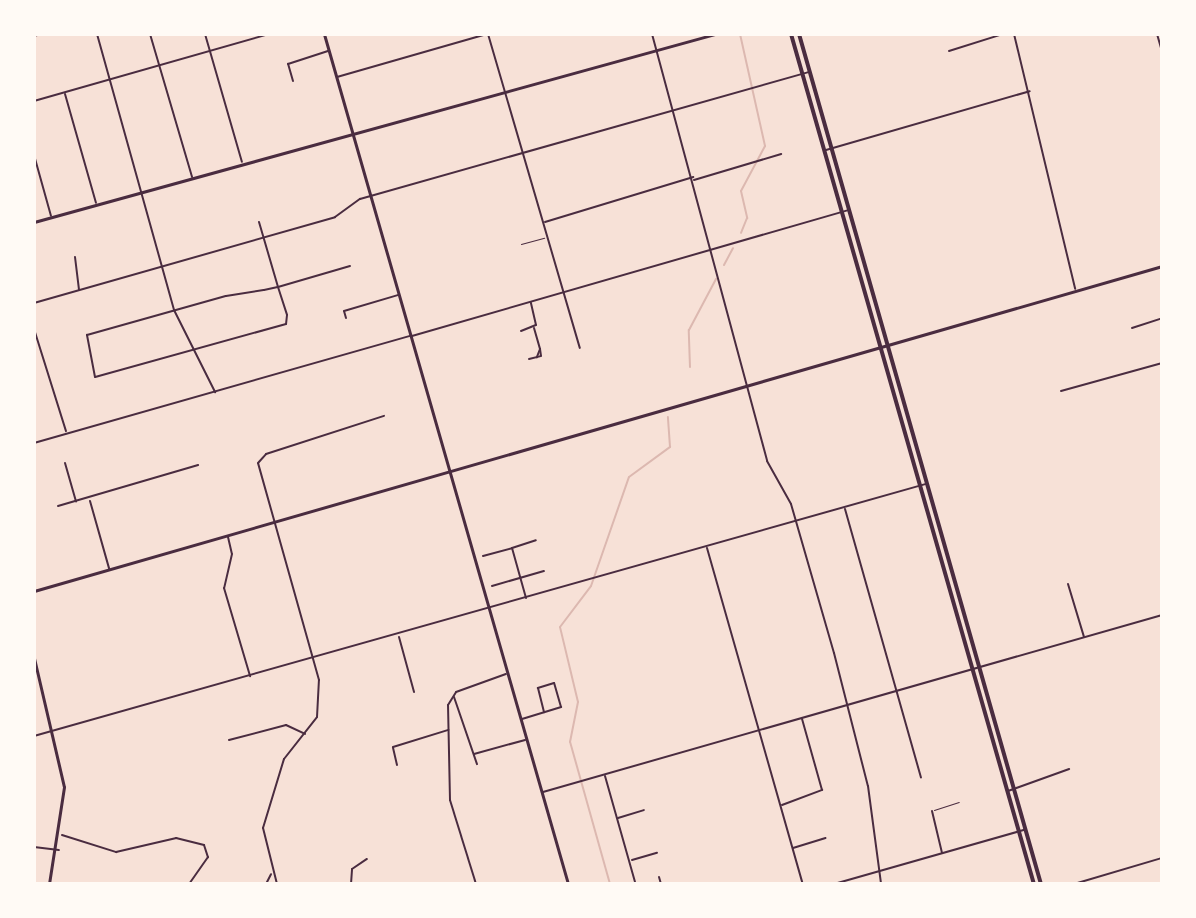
<!DOCTYPE html>
<html>
<head>
<meta charset="utf-8">
<style>
  body { margin:0 }
  #map { position:relative; width:1196px; height:918px; overflow:hidden; background:#f7e1d7; font-family:"Public Sans",sans-serif }
  div>[style] { position:absolute }
  [style*='--x'] { left:calc(var(--x)*1px); top:calc(var(--y)*1px); width:calc(var(--w)*1px); rotate:calc(var(--a)*1deg) }
  .stream>* { height:2px; margin:-1px; padding:0 1px; transform-origin:1px; border-radius:1px; background:#dcb8b0 }
  .service>* { height:1px; margin:-0.5px; padding:0 0.5px; transform-origin:0.5px; border-radius:0.5px; background:#4a2c40 }
  .minor>* { height:2px; margin:-1px; padding:0 1px; transform-origin:1px; border-radius:1px; background:#4a2c40 }
  .tertiary>* { height:2px; margin:-1px; padding:0 1px; transform-origin:1px; border-radius:1px; background:#4a2c40 }
  .secondary>* { height:3px; margin:-1.5px; padding:0 1.5px; transform-origin:1.5px; border-radius:1.5px; background:#4a2c40 }
  .primary>* { height:4px; margin:-2px; padding:0 2px; transform-origin:2px; border-radius:2px; background:#4a2c40 }
  span { translate:-50% -50%; white-space:nowrap; text-align:center; line-height:1.15; -webkit-text-stroke:8px #fffaf5; paint-order:stroke }
  .frame { position:absolute; inset:0; border:36px solid #fffaf5; pointer-events:none }
</style>
</head>
<body>
<div id="map">
  <div class="stream">
    <div style="--x:740;--y:34;--w:115;--a:77.4"></div>
    <div style="--x:765;--y:146;--w:51;--a:118.1"></div>
    <div style="--x:741;--y:191;--w:28;--a:77"></div>
    <div style="--x:747;--y:218;--w:16;--a:112"></div>
    <div style="--x:724;--y:265;--w:19;--a:-62"></div>
    <div style="--x:690;--y:367;--w:37;--a:-92"></div>
    <div style="--x:689;--y:330;--w:58;--a:-62.1"></div>
    <div style="--x:610;--y:884;--w:148;--a:-105.7"></div>
    <div style="--x:570;--y:742;--w:41;--a:-78.7"></div>
    <div style="--x:578;--y:702;--w:77;--a:-103.5"></div>
    <div style="--x:560;--y:627;--w:51;--a:-52.9"></div>
    <div style="--x:591;--y:586;--w:115;--a:-70.8"></div>
    <div style="--x:629;--y:477;--w:51;--a:-36.2"></div>
    <div style="--x:670;--y:447;--w:30;--a:-94"></div>
  </div>
  <div class="service">
    <div style="--x:521;--y:244;--w:24;--a:-15"></div>
    <div style="--x:934;--y:810;--w:26;--a:-18"></div>
  </div>
  <div class="minor">
    <div style="--x:97;--y:34;--w:287;--a:74.4"></div>
    <div style="--x:174;--y:310;--w:92;--a:63.4"></div>
    <div style="--x:150;--y:34;--w:149;--a:73.6"></div>
    <div style="--x:205;--y:34;--w:133;--a:73.9"></div>
    <div style="--x:488;--y:34;--w:327;--a:73.7"></div>
    <div style="--x:34;--y:36;--w:7;--a:-16"></div>
    <div style="--x:949;--y:51;--w:57;--a:-17.5"></div>
    <div style="--x:337;--y:77;--w:156;--a:-16"></div>
    <div style="--x:293;--y:81;--w:18;--a:-106"></div>
    <div style="--x:288;--y:64;--w:42;--a:-18"></div>
    <div style="--x:65;--y:94;--w:113;--a:74.1"></div>
    <div style="--x:34;--y:101;--w:244;--a:-15.9"></div>
    <div style="--x:826;--y:150;--w:212;--a:-16.1"></div>
    <div style="--x:34;--y:155;--w:63;--a:74.4"></div>
    <div style="--x:694;--y:180;--w:91;--a:-16.6"></div>
    <div style="--x:259;--y:222;--w:68;--a:73.7"></div>
    <div style="--x:278;--y:287;--w:29;--a:72"></div>
    <div style="--x:287;--y:315;--w:9;--a:96"></div>
    <div style="--x:286;--y:324;--w:198;--a:164.5"></div>
    <div style="--x:95;--y:377;--w:43;--a:-100.8"></div>
    <div style="--x:87;--y:335;--w:144;--a:-15.7"></div>
    <div style="--x:226;--y:296;--w:38;--a:-9"></div>
    <div style="--x:264;--y:290;--w:14;--a:-12"></div>
    <div style="--x:278;--y:287;--w:75;--a:-16.3"></div>
    <div style="--x:545;--y:222;--w:155;--a:-16.9"></div>
    <div style="--x:75;--y:257;--w:33;--a:83"></div>
    <div style="--x:34;--y:303;--w:313;--a:-15.9"></div>
    <div style="--x:335;--y:217;--w:31;--a:-36"></div>
    <div style="--x:360;--y:199;--w:467;--a:-15.8"></div>
    <div style="--x:346;--y:318;--w:7;--a:-106"></div>
    <div style="--x:344;--y:311;--w:56;--a:-16.5"></div>
    <div style="--x:534;--y:328;--w:22;--a:74"></div>
    <div style="--x:1132;--y:328;--w:32;--a:-18"></div>
    <div style="--x:34;--y:329;--w:107;--a:72.6"></div>
    <div style="--x:521;--y:331;--w:16;--a:-22"></div>
    <div style="--x:536;--y:325;--w:23;--a:-103"></div>
    <div style="--x:529;--y:359;--w:12;--a:-14"></div>
    <div style="--x:541;--y:356;--w:7;--a:-98"></div>
    <div style="--x:540;--y:349;--w:9;--a:111"></div>
    <div style="--x:1061;--y:391;--w:105;--a:-15.5"></div>
    <div style="--x:34;--y:443;--w:391;--a:-15.9"></div>
    <div style="--x:65;--y:463;--w:40;--a:74"></div>
    <div style="--x:90;--y:501;--w:70;--a:74.2"></div>
    <div style="--x:58;--y:506;--w:146;--a:-16.3"></div>
    <div style="--x:845;--y:509;--w:279;--a:74.2"></div>
    <div style="--x:228;--y:537;--w:17;--a:77"></div>
    <div style="--x:232;--y:554;--w:35;--a:103"></div>
    <div style="--x:224;--y:588;--w:92;--a:73.5"></div>
    <div style="--x:707;--y:548;--w:349;--a:74.1"></div>
    <div style="--x:483;--y:556;--w:30;--a:-15"></div>
    <div style="--x:1068;--y:584;--w:55;--a:73.2"></div>
    <div style="--x:492;--y:586;--w:54;--a:-16.1"></div>
    <div style="--x:526;--y:598;--w:52;--a:-105.6"></div>
    <div style="--x:512;--y:548;--w:25;--a:-18"></div>
    <div style="--x:399;--y:637;--w:57;--a:74.7"></div>
    <div style="--x:454;--y:697;--w:71;--a:71.1"></div>
    <div style="--x:522;--y:719;--w:41;--a:-17.1"></div>
    <div style="--x:561;--y:707;--w:25;--a:-106"></div>
    <div style="--x:554;--y:683;--w:17;--a:163"></div>
    <div style="--x:538;--y:688;--w:25;--a:76"></div>
    <div style="--x:34;--y:736;--w:927;--a:-15.78"></div>
    <div style="--x:229;--y:740;--w:59;--a:-14.7"></div>
    <div style="--x:286;--y:725;--w:21;--a:25"></div>
    <div style="--x:474;--y:754;--w:53;--a:-15.4"></div>
    <div style="--x:397;--y:765;--w:18;--a:-103"></div>
    <div style="--x:393;--y:747;--w:58;--a:-17.2"></div>
    <div style="--x:605;--y:776;--w:110;--a:74.2"></div>
    <div style="--x:1008;--y:791;--w:65;--a:-19.8"></div>
    <div style="--x:782;--y:805;--w:43;--a:-20.6"></div>
    <div style="--x:822;--y:790;--w:74;--a:-105.7"></div>
    <div style="--x:932;--y:811;--w:43;--a:76.6"></div>
    <div style="--x:618;--y:818;--w:27;--a:-17"></div>
    <div style="--x:62;--y:835;--w:57;--a:17.5"></div>
    <div style="--x:116;--y:852;--w:62;--a:-13.1"></div>
    <div style="--x:176;--y:838;--w:29;--a:14"></div>
    <div style="--x:204;--y:845;--w:13;--a:72"></div>
    <div style="--x:208;--y:857;--w:33;--a:125"></div>
    <div style="--x:34;--y:847;--w:25;--a:7"></div>
    <div style="--x:793;--y:848;--w:34;--a:-17"></div>
    <div style="--x:632;--y:860;--w:26;--a:-16"></div>
    <div style="--x:659;--y:877;--w:7;--a:74"></div>
    <div style="--x:266;--y:884;--w:11;--a:-63"></div>
    <div style="--x:277;--y:884;--w:58;--a:-104"></div>
    <div style="--x:263;--y:828;--w:72;--a:-73.1"></div>
    <div style="--x:284;--y:759;--w:53;--a:-51.8"></div>
    <div style="--x:317;--y:717;--w:37;--a:-87"></div>
    <div style="--x:319;--y:680;--w:225;--a:-105.7"></div>
    <div style="--x:258;--y:463;--w:12;--a:-48"></div>
    <div style="--x:266;--y:454;--w:124;--a:-17.9"></div>
    <div style="--x:351;--y:884;--w:15;--a:-86"></div>
    <div style="--x:352;--y:869;--w:18;--a:-34"></div>
    <div style="--x:476;--y:884;--w:88;--a:-107.2"></div>
    <div style="--x:450;--y:800;--w:95;--a:-91.2"></div>
    <div style="--x:448;--y:705;--w:15;--a:-58"></div>
    <div style="--x:456;--y:692;--w:53;--a:-19.8"></div>
    <div style="--x:834;--y:884;--w:198;--a:-15.9"></div>
    <div style="--x:1074;--y:884;--w:92;--a:-16.5"></div>
  </div>
  <div class="tertiary">
    <div style="--x:652;--y:34;--w:442;--a:74.9"></div>
    <div style="--x:767;--y:461;--w:49;--a:60.8"></div>
    <div style="--x:791;--y:504;--w:155;--a:73.9"></div>
    <div style="--x:834;--y:653;--w:137;--a:75.7"></div>
    <div style="--x:868;--y:786;--w:99;--a:82.4"></div>
    <div style="--x:1014;--y:34;--w:262;--a:76.5"></div>
    <div style="--x:1157;--y:34;--w:19;--a:74"></div>
    <div style="--x:412;--y:336;--w:454;--a:-16.1"></div>
    <div style="--x:543;--y:792;--w:644;--a:-15.96"></div>
  </div>
  <div class="secondary">
    <div style="--x:324;--y:34;--w:884;--a:73.98"></div>
    <div style="--x:34;--y:222;--w:706;--a:-15.43"></div>
    <div style="--x:34;--y:591;--w:1174;--a:-16.07"></div>
    <div style="--x:34;--y:658;--w:132;--a:76.9"></div>
    <div style="--x:64;--y:787;--w:98;--a:98.8"></div>
  </div>
  <div class="primary">
    <div style="--x:791;--y:34;--w:884;--a:74.05"></div>
    <div style="--x:799;--y:34;--w:884;--a:74.11"></div>
  </div>
  <div class="frame"></div>
</div>
</body>
</html>
